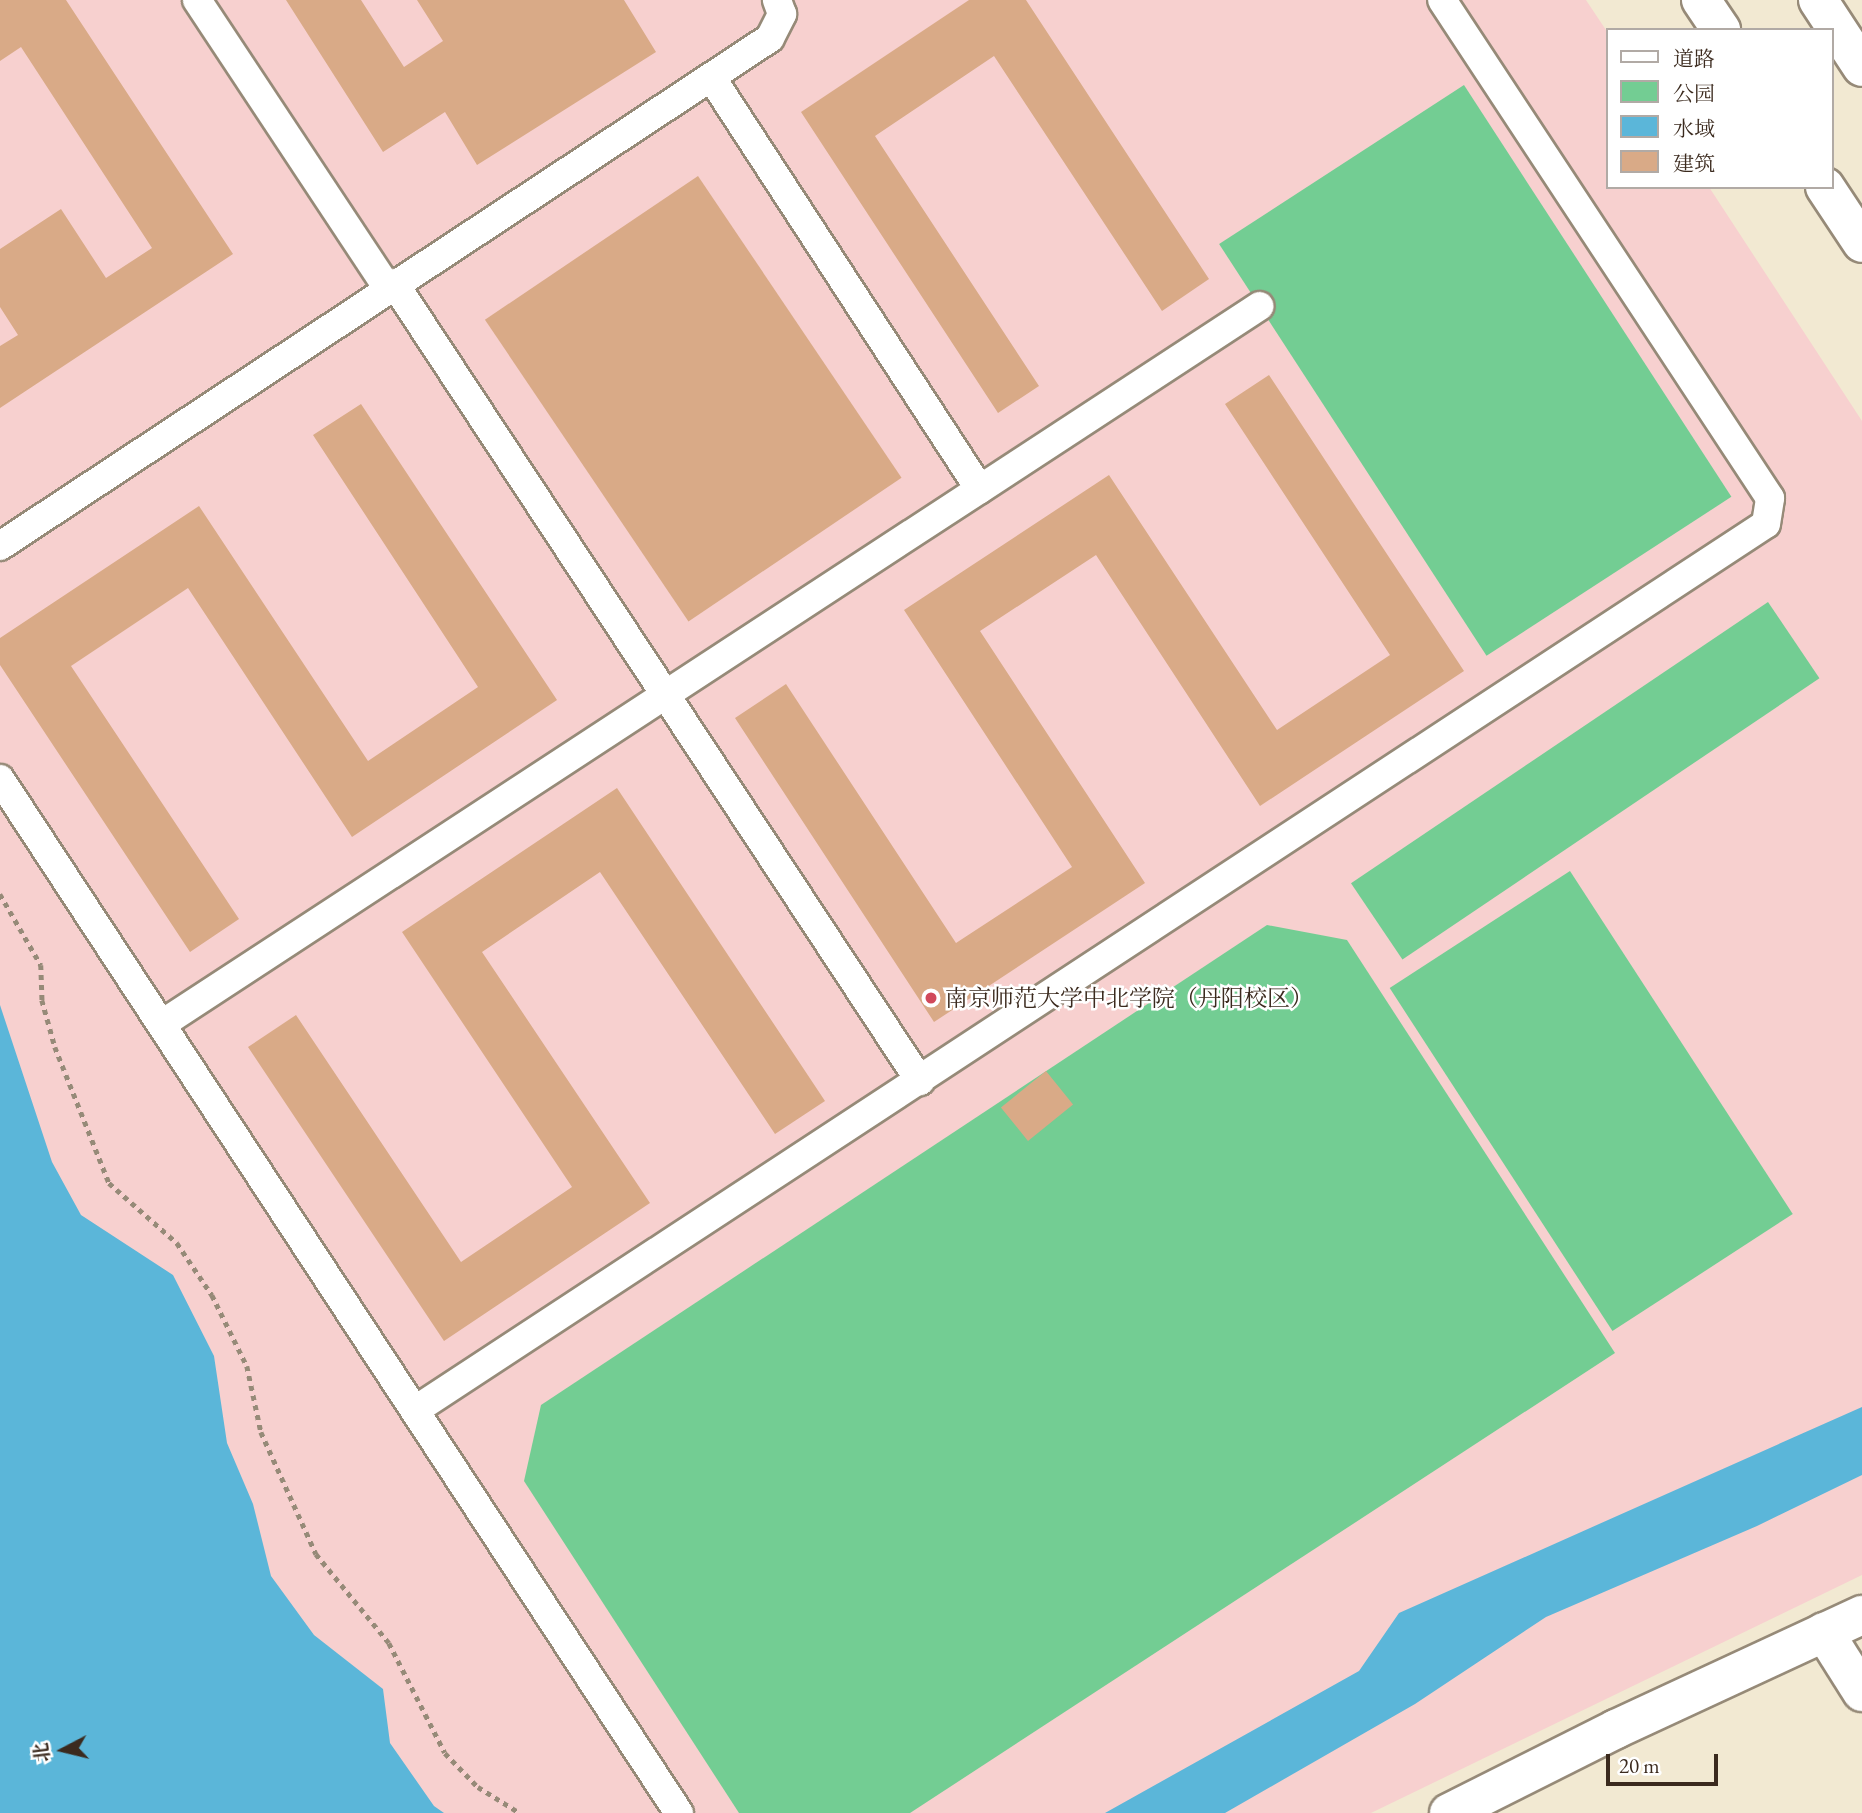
<!DOCTYPE html>
<html>
<head>
<meta charset="utf-8">
<style>
  body { margin:0 }
  #map { position:relative; width:1862px; height:1813px; overflow:hidden; background:#f2e9d2; font-family:"EB Garamond","Noto Serif SC",serif }
  div>[style] { position:absolute }
  [style*='--x'] { left:calc(var(--x)*1px); top:calc(var(--y)*1px); width:calc(var(--w)*1px); rotate:calc(var(--a)*1deg) }
  .built>* { inset:0; background:#f7d0cf }
  .green>* { inset:0; background:#73cd93; transform-origin:0 0 }
  .water>* { inset:0; background:#5bb6d9 }
  .building>* { inset:0; background:#d9aa87; transform-origin:0 0 }
  .path>* { height:4.5px; margin-top:-2.25px; transform-origin:0; background:repeating-linear-gradient(90deg,#968a78 0 5px,transparent 0 10px) }
  .roads { filter:drop-shadow(2px 0 #968a78) drop-shadow(-2px 0 #968a78) drop-shadow(0 2px #968a78) drop-shadow(0 -2px #968a78) }
  .street>* { height:28px; margin:-14px; padding:0 14px; transform-origin:14px; border-radius:14px; background:#fff }
  .secondary>* { height:38px; margin:-19px; padding:0 19px; transform-origin:19px; border-radius:19px; background:#fff }
  .primary>* { height:38px; margin:-19px; padding:0 19px; transform-origin:19px; border-radius:19px; background:#fff }
  .dots>* { width:19px; height:19px; translate:-50% -50%; box-sizing:border-box; border:4px solid #fff; border-radius:50% }
  span { translate:-50% -50%; white-space:nowrap; text-align:center; line-height:1.15; -webkit-text-stroke:5px #fff; paint-order:stroke }
  .poi-label { font-size:23px; color:#3b2a1e }
  .left { translate:0 -50%; text-align:left }
  .legend { position:absolute; left:1606px; top:28px; width:228px; height:161px; box-sizing:border-box; background:#fff; border:2px solid #b1aaa5; margin:0; padding:9px 12px; list-style:none; font-size:21px; color:#3b2a1e }
  .legend li { display:flex; align-items:center; gap:14px; height:35px }
  .legend b { width:35px; border:2px solid #b1aaa5 }
  .north { position:absolute; left:28px; top:1715px; width:70px; height:70px; -webkit-text-stroke:5px #fff; paint-order:stroke; rotate:263deg; font-size:19px; font-weight:700; line-height:28px; text-align:center; color:#3b2a1e }
  .north::after { content:''; display:block; margin:auto; width:24px; height:32px; background:#3b2a1e; clip-path:polygon(50% 0,100% 100%,50% 72%,0 100%) }
  .scale { position:absolute; left:1606px; top:1754px; width:112px; height:32px; box-sizing:border-box; border:4px solid #3b2a1e; border-top:0; padding-left:9px; font-size:21px; line-height:24px; white-space:nowrap; color:#3b2a1e; -webkit-text-stroke:5px #fff; paint-order:stroke }
</style>
</head>
<body>
<div id="map">
  <div class="built">
    <div style="clip-path:polygon(0 0,1586px 0,1608px 33px,1608px 187px,1709px 187px,1862px 421px,1862px 1575px,1371px 1813px,0 1813px)"></div>
  </div>
  <div class="green">
    <div style="left:1464px;top:85px;width:491px;height:292px;rotate:57deg"></div>
    <div style="left:1768px;top:602px;width:92px;height:503px;rotate:56deg"></div>
    <div style="left:1570px;top:871px;width:409px;height:215px;rotate:57deg"></div>
    <div style="clip-path:polygon(1267px 925px,1347px 940px,1615px 1353px,910px 1813px,739px 1813px,524px 1481px,541px 1405px)"></div>
  </div>
  <div class="water">
    <div style="clip-path:polygon(0 1005px,52px 1162px,81px 1215px,173px 1275px,214px 1356px,227px 1443px,253px 1504px,271px 1576px,314px 1635px,383px 1689px,390px 1743px,434px 1806px,444px 1813px,0 1813px)"></div>
    <div style="clip-path:polygon(1862px 1407px,1862px 1475px,1757px 1526px,1546px 1617px,1415px 1704px,1225px 1813px,1105px 1813px,1359px 1671px,1399px 1613px)"></div>
  </div>
  <div class="building">
    <div style="clip-path:polygon(0 0,66px 0,233px 254px,0 408px,0 346px,18px 335px,0 307px,0 249px,61px 209px,106px 278px,152px 248px,21px 47px,0 61px)"></div>
    <div style="clip-path:polygon(286px 0,361px 0,404px 67px,443px 41px,417px 0,624px 0,656px 52px,477px 165px,445px 112px,383px 152px)"></div>
    <div style="clip-path:polygon(969px 0,1026px 0,1209px 279px,1162px 311px,994px 56px,875px 136px,1039px 386px,998px 413px,801px 112px)"></div>
    <div style="left:698px;top:176px;width:364px;height:257px;rotate:56deg"></div>
    <div style="clip-path:polygon(1269px 375px,1464px 671px,1260px 806px,1096px 555px,980px 631px,1145px 883px,934px 1022px,735px 718px,786px 684px,956px 943px,1072px 867px,904px 610px,1109px 475px,1277px 730px,1390px 655px,1225px 404px)"></div>
    <div style="clip-path:polygon(361px 404px,557px 700px,352px 837px,188px 588px,71px 666px,239px 919px,190px 952px,0 665px,0 638px,199px 506px,368px 761px,478px 687px,313px 435px)"></div>
    <div style="clip-path:polygon(617px 788px,825px 1101px,775px 1134px,600px 872px,482px 952px,650px 1203px,444px 1341px,248px 1047px,296px 1015px,461px 1262px,572px 1187px,402px 932px)"></div>
    <div style="left:1046px;top:1071px;width:43px;height:58px;rotate:51deg"></div>
  </div>
  <div class="path">
    <div style="--x:0;--y:894;--w:82;--a:60"></div>
    <div style="--x:41;--y:965;--w:35;--a:88"></div>
    <div style="--x:42;--y:1000;--w:49;--a:74.5"></div>
    <div style="--x:55;--y:1047;--w:146;--a:68.3"></div>
    <div style="--x:109;--y:1183;--w:91;--a:41.4"></div>
    <div style="--x:177;--y:1243;--w:63;--a:56.1"></div>
    <div style="--x:212;--y:1295;--w:79;--a:63.8"></div>
    <div style="--x:247;--y:1366;--w:67;--a:78"></div>
    <div style="--x:261;--y:1432;--w:134;--a:65.7"></div>
    <div style="--x:316;--y:1554;--w:115;--a:50.6"></div>
    <div style="--x:389;--y:1643;--w:123;--a:63"></div>
    <div style="--x:445;--y:1753;--w:47;--a:45.9"></div>
    <div style="--x:478;--y:1787;--w:49;--a:31.8"></div>
  </div>
  <div class="roads">
    <div class="street">
      <div style="--x:197;--y:0;--w:344;--a:56.5"></div>
      <div style="--x:711;--y:77;--w:492;--a:56.9"></div>
      <div style="--x:980;--y:489;--w:334;--a:-33.2"></div>
      <div style="--x:394;--y:283;--w:956;--a:56.61"></div>
      <div style="--x:0;--y:546;--w:922;--a:-33.41"></div>
      <div style="--x:770;--y:38;--w:27;--a:-63"></div>
      <div style="--x:782;--y:14;--w:15;--a:-110"></div>
      <div style="--x:0;--y:779;--w:1237;--a:56.71"></div>
      <div style="--x:162;--y:1024;--w:977;--a:-33.19"></div>
      <div style="--x:417;--y:1409;--w:1613;--a:-33.27"></div>
      <div style="--x:1766;--y:524;--w:26;--a:-81"></div>
      <div style="--x:1770;--y:498;--w:596;--a:-123.37"></div>
    </div>
    <div class="secondary">
      <div style="--x:1824;--y:1632;--w:71;--a:57.7"></div>
      <div style="--x:1449;--y:1813;--w:187;--a:-26.7"></div>
      <div style="--x:1616;--y:1729;--w:271;--a:-24.9"></div>
    </div>
    <div class="primary">
      <div style="--x:1701;--y:0;--w:36;--a:56"></div>
      <div style="--x:1818;--y:0;--w:80;--a:56.7"></div>
      <div style="--x:1825;--y:187;--w:67;--a:56.5"></div>
    </div>
  </div>
  <div class="dots">
    <div style="left:931px;top:998px;background:#d1495b"></div>
  </div>
  <div class="poi-label">
    <span class="left" style="left:945px;top:998px">南京师范大学中北学院（丹阳校区）</span>
  </div>
  <ul class="legend">
  <li><b style="height:9px;background:#fff"></b>道路</li>
  <li><b style="height:19px;background:#73cd93"></b>公园</li>
  <li><b style="height:19px;background:#5bb6d9"></b>水域</li>
  <li><b style="height:19px;background:#d9aa87"></b>建筑</li>
  </ul>
  <div class="north">北</div>
  <div class="scale">20 m</div>
</div>
</body>
</html>
